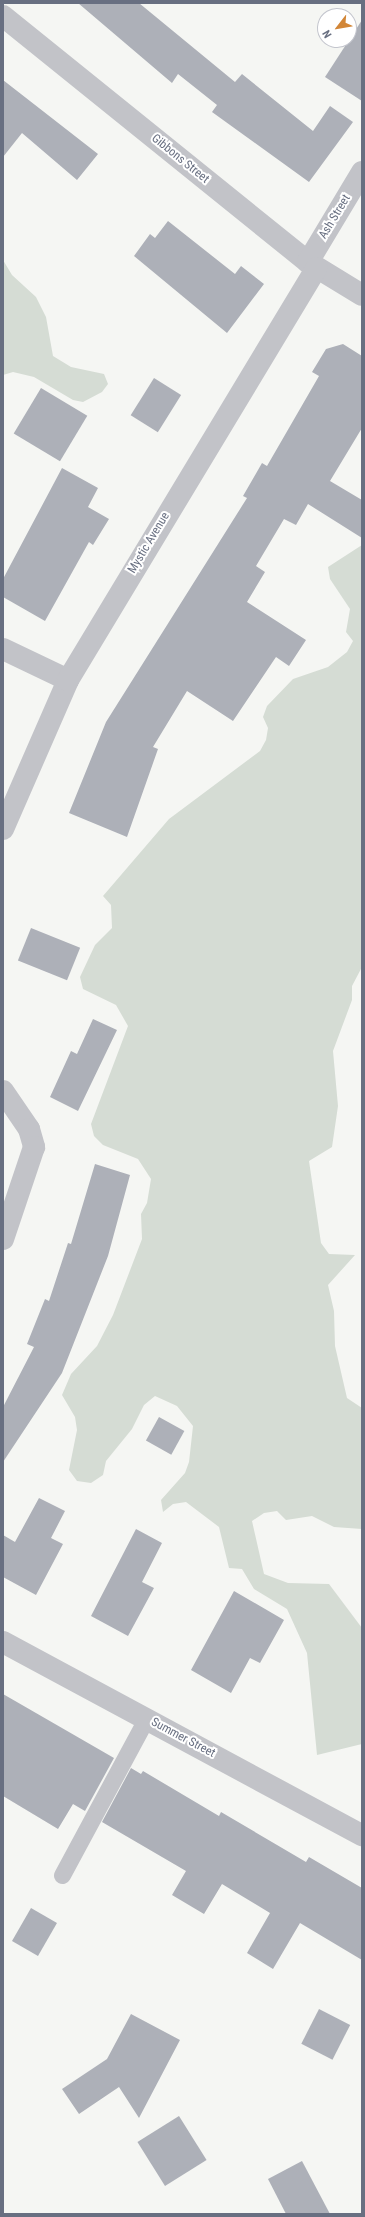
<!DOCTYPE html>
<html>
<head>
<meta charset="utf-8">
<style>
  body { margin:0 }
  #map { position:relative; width:365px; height:2217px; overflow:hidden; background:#f5f6f3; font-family:"Roboto Condensed",sans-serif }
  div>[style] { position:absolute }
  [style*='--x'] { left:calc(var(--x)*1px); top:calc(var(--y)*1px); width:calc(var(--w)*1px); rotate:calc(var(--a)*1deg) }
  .green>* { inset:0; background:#d5dcd4 }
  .building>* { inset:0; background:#adb0b8; transform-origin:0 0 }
  .service>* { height:17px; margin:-8.5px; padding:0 8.5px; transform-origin:8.5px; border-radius:8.5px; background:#c2c3c8 }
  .minor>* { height:22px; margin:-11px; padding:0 11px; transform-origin:11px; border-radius:11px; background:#c2c3c8 }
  span { translate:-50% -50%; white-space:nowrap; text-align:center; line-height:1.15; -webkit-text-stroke:4px #fff; paint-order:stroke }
  .street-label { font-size:12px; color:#686f81 }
  .frame { position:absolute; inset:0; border:4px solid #686f81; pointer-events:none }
  .north { position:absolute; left:317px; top:8px; width:40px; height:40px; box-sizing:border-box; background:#fff; border:1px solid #c3c5cd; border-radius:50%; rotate:239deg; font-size:11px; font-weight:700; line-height:16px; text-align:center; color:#686f81 }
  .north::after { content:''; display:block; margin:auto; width:14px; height:18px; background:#d28637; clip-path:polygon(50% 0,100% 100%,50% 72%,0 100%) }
</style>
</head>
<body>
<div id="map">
  <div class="green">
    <div style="clip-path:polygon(3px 260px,12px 275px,36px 297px,46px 317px,53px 356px,71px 367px,104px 374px,108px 384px,102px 392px,83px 402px,73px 400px,34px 377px,13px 372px,3px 375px)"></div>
    <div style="clip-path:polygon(362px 545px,362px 967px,352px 986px,352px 1000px,333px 1051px,338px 1106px,332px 1147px,309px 1161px,321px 1243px,329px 1254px,355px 1255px,328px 1285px,334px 1311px,335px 1346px,347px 1398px,362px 1408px,362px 1529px,334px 1527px,312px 1516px,286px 1520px,277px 1511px,264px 1513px,252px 1521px,264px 1574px,288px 1583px,329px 1584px,362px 1628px,362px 1744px,317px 1755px,307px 1653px,287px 1609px,254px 1589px,242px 1569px,229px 1568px,219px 1527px,186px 1502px,173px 1504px,163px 1512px,161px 1500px,185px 1473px,189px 1462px,193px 1426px,177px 1406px,155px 1396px,144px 1405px,132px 1429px,106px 1461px,103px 1475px,91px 1483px,77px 1481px,69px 1470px,77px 1430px,75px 1417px,62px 1395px,71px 1374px,97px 1346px,113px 1315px,142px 1239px,141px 1214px,147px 1203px,151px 1179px,138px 1159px,103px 1145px,94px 1136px,91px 1124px,128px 1026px,116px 1005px,83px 989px,80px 977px,95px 945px,112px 928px,111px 905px,103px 896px,169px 819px,260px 751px,266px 740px,268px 728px,263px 717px,267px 706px,293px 679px,328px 667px,347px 652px,353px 641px,346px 632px,350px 609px,330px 579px,328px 567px)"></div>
  </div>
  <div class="building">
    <div style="clip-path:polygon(78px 3px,139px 3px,235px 82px,242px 74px,313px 131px,330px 106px,353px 122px,309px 182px,212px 112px,217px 105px,178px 74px,172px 83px)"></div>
    <div style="clip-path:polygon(362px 20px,362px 101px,325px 77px)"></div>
    <div style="clip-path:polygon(3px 80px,98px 154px,77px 180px,22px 133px,3px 157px)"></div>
    <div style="clip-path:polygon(168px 221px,235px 274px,241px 266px,264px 284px,227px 333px,134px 256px,150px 234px,155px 238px)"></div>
    <div style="clip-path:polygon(343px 344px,362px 356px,362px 428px,330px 481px,362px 500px,362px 538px,308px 504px,296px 525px,284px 519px,256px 566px,265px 572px,247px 602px,306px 640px,289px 666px,276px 657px,233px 721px,187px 691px,153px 747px,158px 749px,127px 837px,69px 813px,106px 722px,247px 498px,243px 496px,262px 463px,267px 466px,319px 376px,312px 372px,326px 349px)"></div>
    <div style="left:154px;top:378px;width:32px;height:44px;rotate:32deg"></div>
    <div style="left:41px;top:388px;width:54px;height:53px;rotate:31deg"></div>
    <div style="clip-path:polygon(62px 468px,98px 488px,88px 507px,109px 519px,93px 545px,89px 542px,45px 621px,3px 597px,3px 579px)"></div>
    <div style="left:31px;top:928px;width:53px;height:35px;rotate:22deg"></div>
    <div style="clip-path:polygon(93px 1019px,117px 1030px,78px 1111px,50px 1097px,71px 1051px,77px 1054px)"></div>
    <div style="clip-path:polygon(95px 1164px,130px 1175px,108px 1256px,62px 1373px,3px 1462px,3px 1407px,34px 1347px,27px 1344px,45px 1299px,49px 1301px,68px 1243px,71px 1244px)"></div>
    <div style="left:159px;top:1417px;width:29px;height:27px;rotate:29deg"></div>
    <div style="clip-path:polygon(39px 1498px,65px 1511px,51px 1538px,63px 1544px,36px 1595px,3px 1577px,3px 1535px,15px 1542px)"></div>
    <div style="clip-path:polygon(136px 1529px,162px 1543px,142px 1582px,154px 1588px,128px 1636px,91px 1616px)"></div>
    <div style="clip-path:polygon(234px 1591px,284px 1620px,260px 1663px,250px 1658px,231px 1693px,191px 1670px)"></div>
    <div style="clip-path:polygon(3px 1694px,114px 1758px,85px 1811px,73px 1804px,58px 1829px,3px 1796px)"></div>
    <div style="clip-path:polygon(131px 1768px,141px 1774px,143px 1771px,219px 1816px,221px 1812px,306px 1862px,309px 1857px,362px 1888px,362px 1960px,300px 1923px,273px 1969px,247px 1953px,270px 1913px,222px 1884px,204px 1914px,172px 1895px,186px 1871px,102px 1822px)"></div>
    <div style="left:31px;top:1908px;width:30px;height:38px;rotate:30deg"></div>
    <div style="left:319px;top:2009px;width:35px;height:39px;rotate:27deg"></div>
    <div style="clip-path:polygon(131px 2014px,180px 2040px,139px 2118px,119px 2087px,79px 2114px,62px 2089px,107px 2059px)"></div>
    <div style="left:179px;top:2116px;width:52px;height:49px;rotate:58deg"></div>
    <div style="clip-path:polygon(302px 2161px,330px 2214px,286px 2214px,268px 2179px)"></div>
  </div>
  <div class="service">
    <div style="--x:62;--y:1875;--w:177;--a:-61.7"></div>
  </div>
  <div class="minor">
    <div style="--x:3;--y:16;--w:392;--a:38.9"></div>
    <div style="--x:308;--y:262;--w:63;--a:31.4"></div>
    <div style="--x:308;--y:262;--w:105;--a:-59"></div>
    <div style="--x:3;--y:649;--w:72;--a:25.5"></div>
    <div style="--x:3;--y:829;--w:163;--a:-66.4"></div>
    <div style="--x:68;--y:680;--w:481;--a:-58.9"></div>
    <div style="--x:3;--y:1091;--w:46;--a:55.6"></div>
    <div style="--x:29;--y:1129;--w:19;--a:74"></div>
    <div style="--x:34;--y:1147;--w:97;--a:108.6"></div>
    <div style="--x:3;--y:1642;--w:408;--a:28.3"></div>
  </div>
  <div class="street-label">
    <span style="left:180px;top:159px;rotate:39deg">Gibbons Street</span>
    <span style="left:335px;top:217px;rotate:-59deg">Ash Street</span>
    <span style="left:149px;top:543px;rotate:-59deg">Mystic Avenue</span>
    <span style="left:183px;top:1738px;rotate:28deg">Summer Street</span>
  </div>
  <div class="frame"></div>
  <div class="north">N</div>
</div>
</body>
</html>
